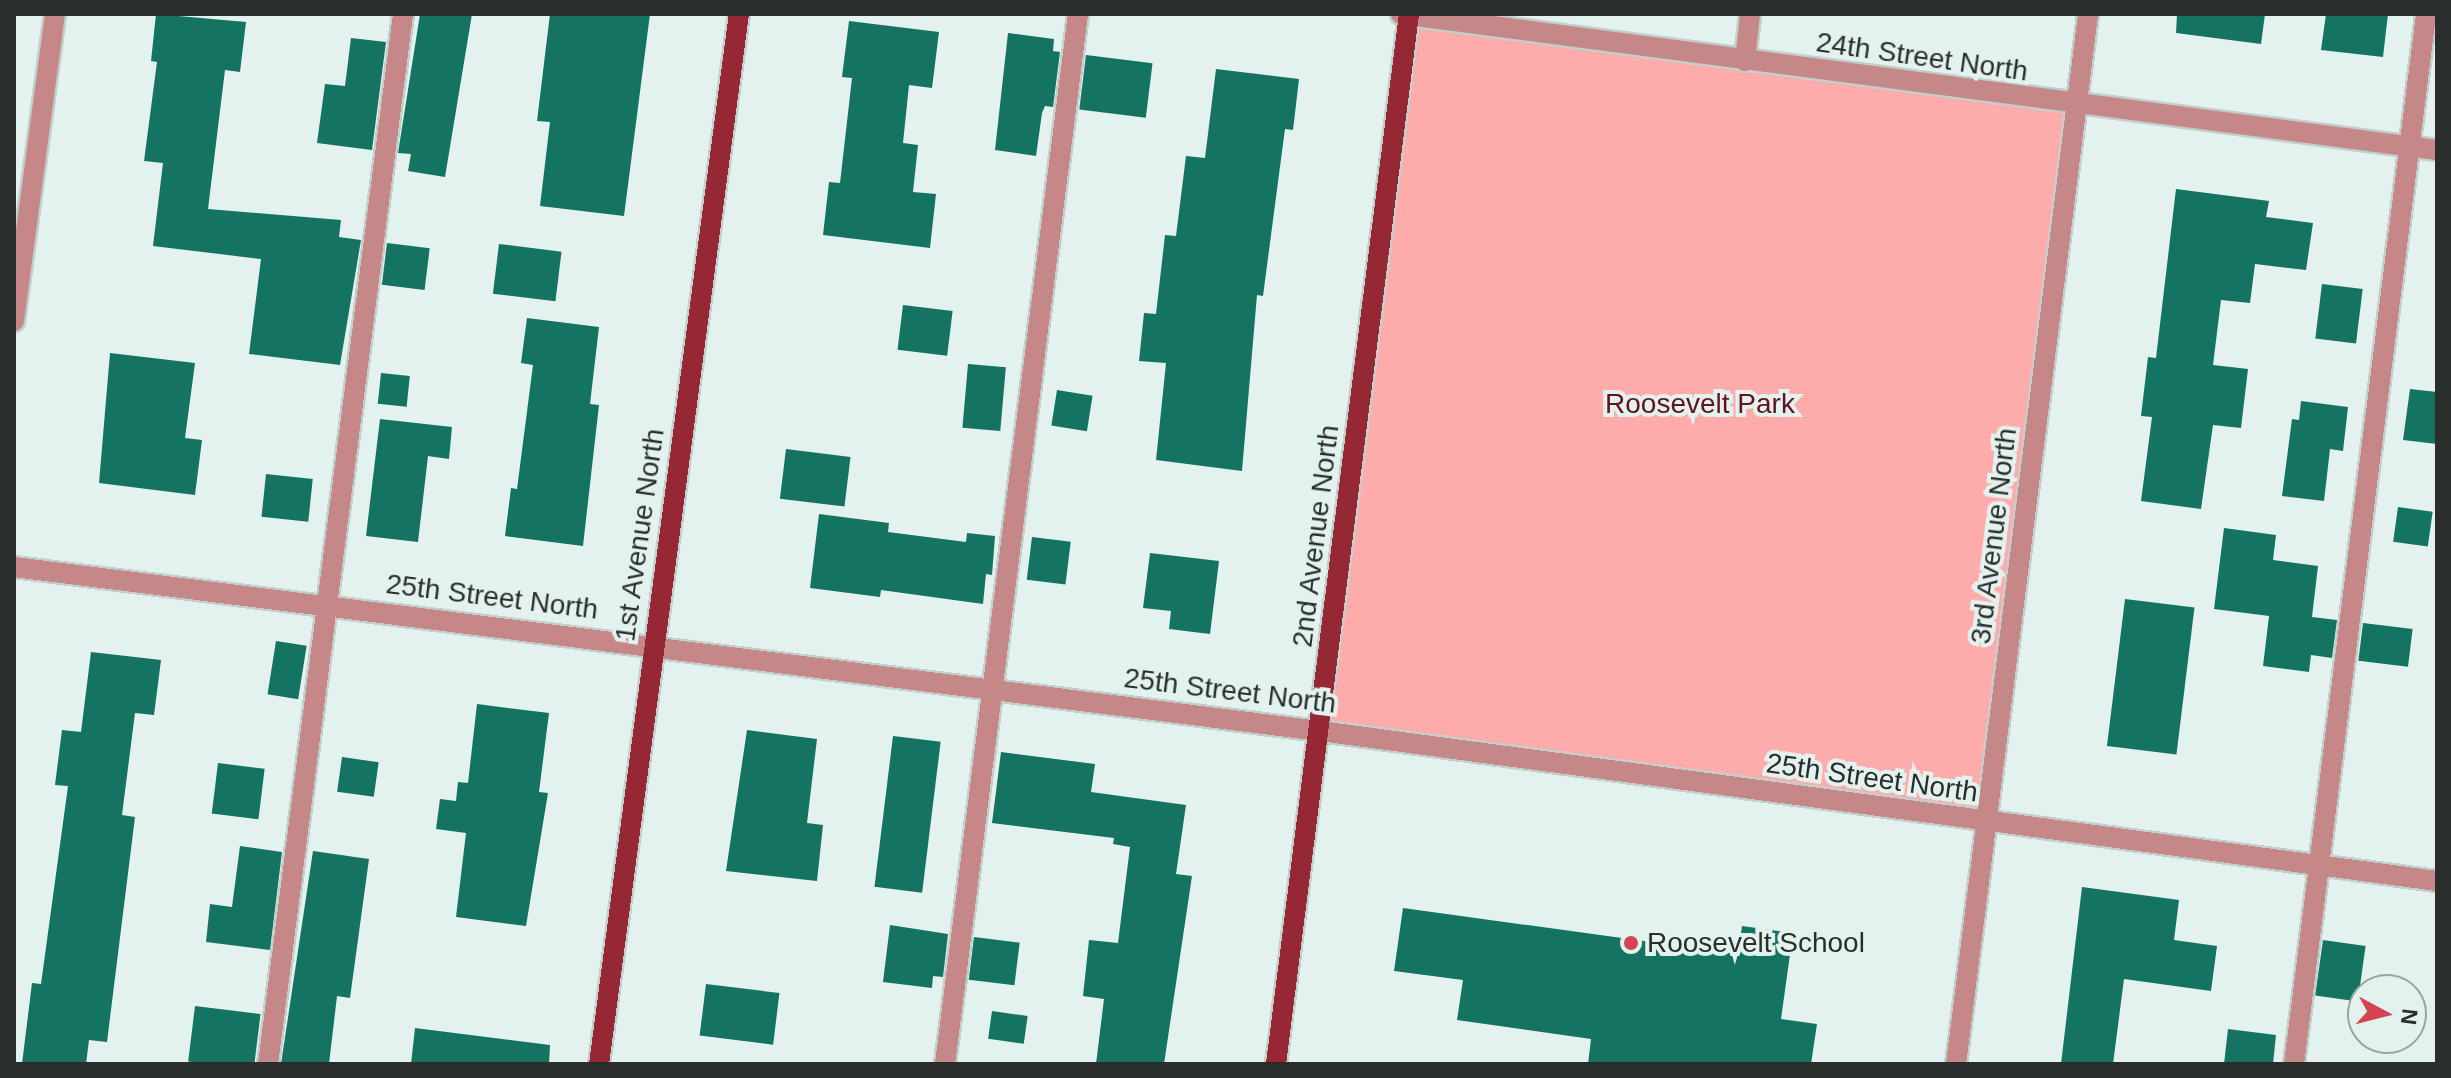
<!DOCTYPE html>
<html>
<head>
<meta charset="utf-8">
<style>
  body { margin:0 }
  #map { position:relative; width:2451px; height:1078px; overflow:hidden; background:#e3f2ee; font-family:Helvetica,sans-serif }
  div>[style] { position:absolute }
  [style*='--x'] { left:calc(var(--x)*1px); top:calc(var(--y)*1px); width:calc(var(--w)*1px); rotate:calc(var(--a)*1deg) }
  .green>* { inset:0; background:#feabac; transform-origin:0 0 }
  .building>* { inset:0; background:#157362; transform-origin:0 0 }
  .roads { filter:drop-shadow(2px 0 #c2cfcb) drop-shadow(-2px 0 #c2cfcb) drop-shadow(0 2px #c2cfcb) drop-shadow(0 -2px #c2cfcb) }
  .minor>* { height:20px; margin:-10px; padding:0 10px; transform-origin:10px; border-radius:10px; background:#c58787 }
  .major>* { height:20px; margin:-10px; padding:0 10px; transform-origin:10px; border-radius:10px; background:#952834 }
  .dots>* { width:22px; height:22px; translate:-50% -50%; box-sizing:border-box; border:4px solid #e3f2ee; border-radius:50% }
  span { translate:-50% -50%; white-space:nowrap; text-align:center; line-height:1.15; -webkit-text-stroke:8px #e3f2ee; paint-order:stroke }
  .street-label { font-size:28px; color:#292e2c }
  .park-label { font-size:28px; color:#62131e }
  .poi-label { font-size:28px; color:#292e2c }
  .left { translate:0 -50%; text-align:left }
  .frame { position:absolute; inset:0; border:16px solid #292e2c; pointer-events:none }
  .north { position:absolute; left:2347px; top:974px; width:80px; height:80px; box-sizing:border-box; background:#e3f2ee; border:2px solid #99a4a0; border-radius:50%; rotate:97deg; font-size:22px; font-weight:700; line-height:32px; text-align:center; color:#292e2c }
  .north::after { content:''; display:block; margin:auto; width:28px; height:36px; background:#d54453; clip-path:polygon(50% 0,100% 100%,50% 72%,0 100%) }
</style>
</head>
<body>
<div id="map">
  <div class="green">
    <div style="left:1409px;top:15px;width:674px;height:722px;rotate:8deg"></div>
  </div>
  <div class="building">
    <div style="clip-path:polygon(156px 14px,246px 22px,240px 72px,225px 70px,208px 209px,341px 220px,339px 237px,361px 240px,340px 365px,249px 354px,261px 259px,153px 246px,163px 163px,144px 161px,157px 62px,151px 61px)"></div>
    <div style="clip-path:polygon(420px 14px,472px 14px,445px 177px,408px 171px,411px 154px,398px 153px)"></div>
    <div style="clip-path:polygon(550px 14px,650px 14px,624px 216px,540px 206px,550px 122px,537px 121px)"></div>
    <div style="clip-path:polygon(2177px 14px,2265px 14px,2261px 44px,2176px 33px)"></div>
    <div style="clip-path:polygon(2326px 14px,2388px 14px,2383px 57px,2321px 50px)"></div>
    <div style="clip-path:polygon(849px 21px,939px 32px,932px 88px,909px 85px,903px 143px,918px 145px,913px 192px,936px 194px,930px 248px,823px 235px,829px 182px,840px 183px,852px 78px,842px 77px)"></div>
    <div style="clip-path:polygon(1008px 33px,1054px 39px,1053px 51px,1060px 52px,1053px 107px,1045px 106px,1042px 113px,1036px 156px,995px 150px)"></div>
    <div style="clip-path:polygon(351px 38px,386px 42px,372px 150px,317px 143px,325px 84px,345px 86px)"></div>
    <div style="left:1086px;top:55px;width:67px;height:55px;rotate:7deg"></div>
    <div style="clip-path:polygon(1216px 69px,1299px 79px,1293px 130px,1285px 129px,1263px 296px,1257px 295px,1242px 471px,1156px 460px,1166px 363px,1139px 361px,1144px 313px,1156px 314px,1165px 235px,1176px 236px,1186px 156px,1205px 158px)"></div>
    <div style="clip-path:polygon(2176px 189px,2269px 201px,2266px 217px,2313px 223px,2306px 270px,2255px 264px,2250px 303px,2221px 300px,2213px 365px,2248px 369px,2241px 428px,2213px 425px,2201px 509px,2141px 501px,2152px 417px,2141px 416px,2148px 357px,2156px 358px)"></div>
    <div style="left:387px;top:243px;width:43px;height:42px;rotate:7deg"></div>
    <div style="left:499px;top:244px;width:63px;height:50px;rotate:7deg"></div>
    <div style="left:2322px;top:284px;width:41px;height:55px;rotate:7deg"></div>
    <div style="left:903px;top:305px;width:50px;height:45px;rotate:7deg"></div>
    <div style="clip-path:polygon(527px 318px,599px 327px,590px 404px,599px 405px,583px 546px,505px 536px,511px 488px,517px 489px,533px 365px,521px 363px)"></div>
    <div style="clip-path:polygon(110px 353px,195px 363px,185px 438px,202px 440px,195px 495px,99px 483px)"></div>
    <div style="left:968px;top:364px;width:38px;height:64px;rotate:5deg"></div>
    <div style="left:381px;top:373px;width:29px;height:31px;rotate:6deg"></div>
    <div style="clip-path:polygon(2410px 389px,2437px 392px,2437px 444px,2403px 440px)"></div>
    <div style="left:1057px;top:390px;width:36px;height:36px;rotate:9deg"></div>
    <div style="clip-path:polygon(2301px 401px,2348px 407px,2343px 451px,2330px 449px,2324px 501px,2282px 496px,2292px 419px,2299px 420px)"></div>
    <div style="clip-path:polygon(380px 419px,452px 427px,449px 459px,428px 456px,418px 542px,366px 536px)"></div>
    <div style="left:786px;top:449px;width:65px;height:50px;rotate:7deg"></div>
    <div style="left:266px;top:474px;width:47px;height:43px;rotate:6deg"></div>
    <div style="left:2398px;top:507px;width:35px;height:35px;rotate:8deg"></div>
    <div style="clip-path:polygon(819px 514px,889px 523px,888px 532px,966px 542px,967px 533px,995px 536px,992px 575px,986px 574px,983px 604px,881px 590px,880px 597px,810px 588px)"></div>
    <div style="clip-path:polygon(2224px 528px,2276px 535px,2273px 560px,2318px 566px,2312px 617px,2337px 620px,2332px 658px,2311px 655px,2309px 672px,2263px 666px,2269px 616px,2214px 609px)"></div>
    <div style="left:1032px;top:537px;width:39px;height:43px;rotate:7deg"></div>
    <div style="clip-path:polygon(1150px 553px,1219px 561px,1210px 634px,1169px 629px,1171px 611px,1143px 608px)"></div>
    <div style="left:2125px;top:599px;width:70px;height:148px;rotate:7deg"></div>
    <div style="left:2363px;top:623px;width:50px;height:38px;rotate:7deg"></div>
    <div style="left:276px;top:641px;width:31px;height:54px;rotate:9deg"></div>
    <div style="clip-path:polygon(91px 652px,161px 660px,154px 715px,135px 713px,122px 815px,135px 817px,107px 1042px,89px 1040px,86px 1064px,22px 1064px,32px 983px,41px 984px,68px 786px,55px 785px,62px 730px,81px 732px)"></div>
    <div style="clip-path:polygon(477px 704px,549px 713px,539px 792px,548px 793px,526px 926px,456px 917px,466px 833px,436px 829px,440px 799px,456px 801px,458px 782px,468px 783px)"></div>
    <div style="clip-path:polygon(747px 730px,817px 739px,807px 823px,823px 825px,817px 881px,726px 871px)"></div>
    <div style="left:893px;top:736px;width:48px;height:152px;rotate:7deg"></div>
    <div style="clip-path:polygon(1001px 752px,1095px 764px,1091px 792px,1186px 805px,1176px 874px,1192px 876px,1164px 1064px,1096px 1064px,1104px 999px,1083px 996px,1089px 940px,1118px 943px,1130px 847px,1113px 844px,1114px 838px,992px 823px)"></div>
    <div style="left:342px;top:757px;width:37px;height:35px;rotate:8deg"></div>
    <div style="left:218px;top:763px;width:47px;height:51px;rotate:7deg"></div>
    <div style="clip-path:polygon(240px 846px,282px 852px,270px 950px,206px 942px,210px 904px,232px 907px)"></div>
    <div style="clip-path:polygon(313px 851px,369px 859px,350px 998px,337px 996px,329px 1064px,281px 1064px)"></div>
    <div style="clip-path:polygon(2082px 887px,2179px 900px,2174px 940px,2217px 946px,2211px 991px,2124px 979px,2113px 1064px,2061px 1064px)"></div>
    <div style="clip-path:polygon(1403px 908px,1738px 954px,1742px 926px,1793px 933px,1781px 1019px,1817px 1024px,1811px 1064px,1588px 1064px,1591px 1039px,1457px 1020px,1463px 980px,1394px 971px)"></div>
    <div style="clip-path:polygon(890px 925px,948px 934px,943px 977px,933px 976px,932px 988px,883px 982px)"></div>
    <div style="left:974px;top:937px;width:46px;height:43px;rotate:7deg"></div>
    <div style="left:2323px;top:940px;width:43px;height:56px;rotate:8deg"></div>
    <div style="left:706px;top:984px;width:74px;height:52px;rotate:7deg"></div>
    <div style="left:195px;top:1006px;width:66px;height:56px;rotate:7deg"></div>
    <div style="left:992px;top:1011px;width:36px;height:28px;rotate:8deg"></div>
    <div style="clip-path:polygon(415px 1028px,550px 1045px,549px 1064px,411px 1064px)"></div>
    <div style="clip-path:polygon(2228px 1029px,2276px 1035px,2273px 1064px,2224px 1064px)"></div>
  </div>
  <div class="roads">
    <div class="minor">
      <div style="--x:1401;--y:14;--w:1045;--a:7.48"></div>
      <div style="--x:1745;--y:61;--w:47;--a:-83.9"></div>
      <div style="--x:14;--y:321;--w:310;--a:-82.4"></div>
      <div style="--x:14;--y:567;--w:1316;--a:7.16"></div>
      <div style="--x:1320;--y:731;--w:1127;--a:7.65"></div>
      <div style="--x:268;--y:1064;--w:1059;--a:-82.67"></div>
      <div style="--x:945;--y:1064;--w:1058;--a:-82.78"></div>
      <div style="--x:1956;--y:1064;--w:1058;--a:-82.83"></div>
      <div style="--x:2294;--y:1064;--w:1058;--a:-82.83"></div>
    </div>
    <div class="major">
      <div style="--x:599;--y:1064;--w:1059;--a:-82.41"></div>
      <div style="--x:1276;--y:1064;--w:1058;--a:-82.78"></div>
    </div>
  </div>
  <div class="dots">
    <div style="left:1631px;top:943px;background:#d54453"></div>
  </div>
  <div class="street-label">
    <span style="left:1922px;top:57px;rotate:8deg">24th Street North</span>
    <span style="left:640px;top:535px;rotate:-82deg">1st Avenue North</span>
    <span style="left:1316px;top:536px;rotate:-83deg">2nd Avenue North</span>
    <span style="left:1994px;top:536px;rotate:-83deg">3rd Avenue North</span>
    <span style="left:492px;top:597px;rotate:7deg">25th Street North</span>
    <span style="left:1230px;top:691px;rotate:7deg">25th Street North</span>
    <span style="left:1872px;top:778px;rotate:8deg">25th Street North</span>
  </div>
  <div class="park-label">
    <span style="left:1700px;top:404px">Roosevelt Park</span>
  </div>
  <div class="poi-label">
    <span class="left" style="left:1647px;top:943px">Roosevelt School</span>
  </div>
  <div class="frame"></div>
  <div class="north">N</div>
</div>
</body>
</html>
